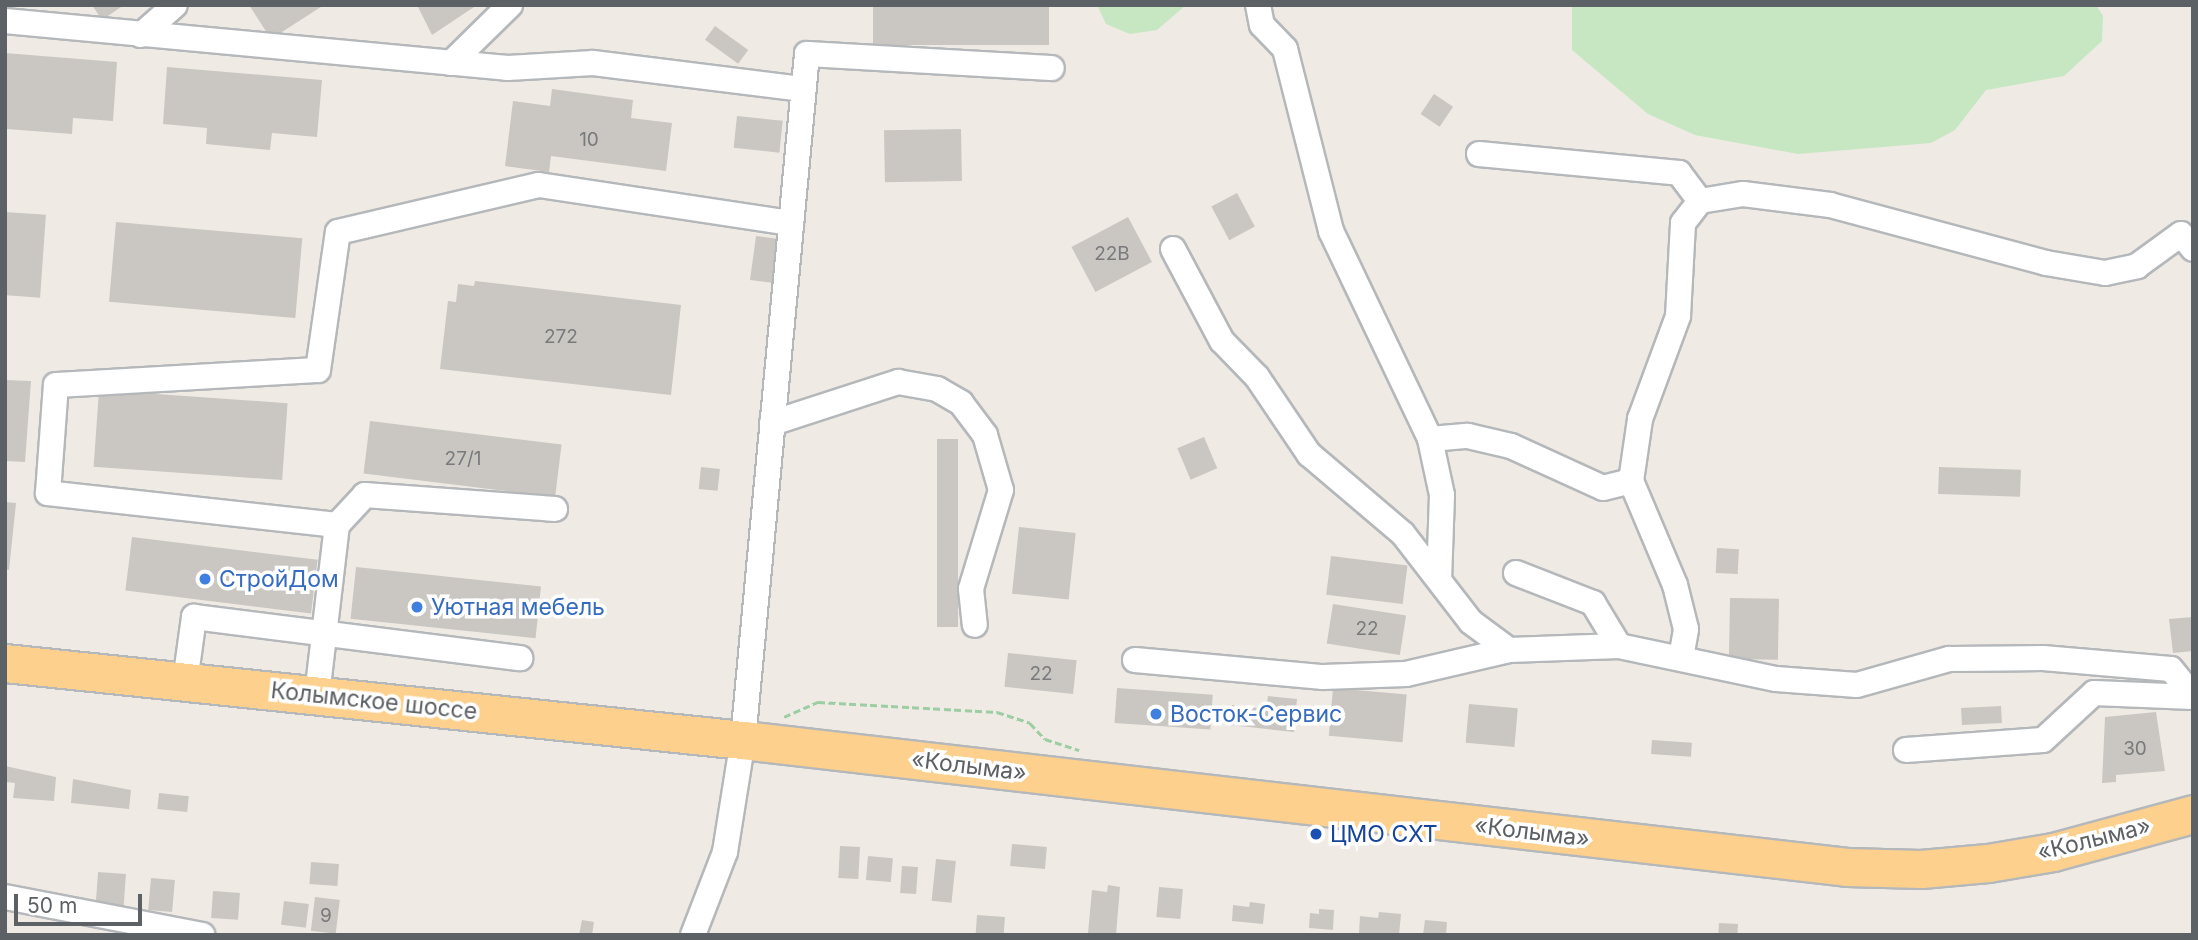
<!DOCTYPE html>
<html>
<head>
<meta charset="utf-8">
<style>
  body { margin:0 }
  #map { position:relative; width:2198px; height:940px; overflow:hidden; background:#efebe4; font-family:Inter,sans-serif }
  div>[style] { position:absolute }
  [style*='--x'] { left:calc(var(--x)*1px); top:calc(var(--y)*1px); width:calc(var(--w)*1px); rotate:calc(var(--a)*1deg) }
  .green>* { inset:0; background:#c6e7c1 }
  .building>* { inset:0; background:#cac6c1; transform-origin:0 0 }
  .path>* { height:2.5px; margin-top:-1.25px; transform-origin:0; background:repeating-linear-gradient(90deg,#9dcda3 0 7px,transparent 0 10.5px) }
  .roads { filter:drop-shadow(2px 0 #b5b8bb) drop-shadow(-2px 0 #b5b8bb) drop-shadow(0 2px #b5b8bb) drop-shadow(0 -2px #b5b8bb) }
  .minor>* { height:24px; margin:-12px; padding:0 12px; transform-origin:12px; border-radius:12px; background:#fff }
  .highway>* { height:37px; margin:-18.5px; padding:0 18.5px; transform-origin:18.5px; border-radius:18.5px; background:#fdd18d }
  .dots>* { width:19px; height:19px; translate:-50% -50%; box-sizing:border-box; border:4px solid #fff; border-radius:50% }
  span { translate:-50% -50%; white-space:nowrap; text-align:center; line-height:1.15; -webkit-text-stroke:7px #fff; paint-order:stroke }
  .number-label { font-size:19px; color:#787a7c }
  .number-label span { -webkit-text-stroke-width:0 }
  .shop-label { font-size:23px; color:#366cbe }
  .left { translate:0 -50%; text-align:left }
  .street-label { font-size:23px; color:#5c6165 }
  .transit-label { font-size:23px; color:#164399 }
  .frame { position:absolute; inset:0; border:7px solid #5c6165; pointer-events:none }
  .scale { position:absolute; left:14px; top:894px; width:128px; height:32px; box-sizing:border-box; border:4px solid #5c6165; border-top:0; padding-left:9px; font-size:21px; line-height:24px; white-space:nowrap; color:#5c6165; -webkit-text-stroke:5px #fff; paint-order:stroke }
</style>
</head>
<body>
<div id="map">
  <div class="green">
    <div style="clip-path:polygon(1097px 5px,1186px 5px,1157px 30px,1130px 34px,1106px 24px)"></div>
    <div style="clip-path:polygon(1572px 5px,2096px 5px,2103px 16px,2102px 41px,2064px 76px,1986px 90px,1955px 130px,1931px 143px,1798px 154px,1695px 135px,1648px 114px,1572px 50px)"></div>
  </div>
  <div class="building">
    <div style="clip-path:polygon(92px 5px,124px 5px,102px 20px)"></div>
    <div style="clip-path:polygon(249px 5px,324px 5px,271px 39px)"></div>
    <div style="clip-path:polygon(417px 5px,477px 5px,432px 35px)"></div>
    <div style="left:873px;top:5px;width:176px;height:40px"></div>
    <div style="left:715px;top:26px;width:41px;height:17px;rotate:36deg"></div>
    <div style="clip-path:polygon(5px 53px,117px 62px,113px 121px,73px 118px,72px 134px,7px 129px)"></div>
    <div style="clip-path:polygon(167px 67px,322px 80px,317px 137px,272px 133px,270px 150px,206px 144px,207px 128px,163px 124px)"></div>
    <div style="clip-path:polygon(552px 89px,633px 100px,631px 118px,672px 123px,666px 171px,551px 156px,549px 172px,505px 166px,513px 101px,550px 106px)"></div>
    <div style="left:1434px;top:94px;width:23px;height:24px;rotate:34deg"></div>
    <div style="left:737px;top:116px;width:46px;height:32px;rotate:6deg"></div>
    <div style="left:961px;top:129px;width:52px;height:77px;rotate:89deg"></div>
    <div style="left:1237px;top:193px;width:38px;height:29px;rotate:62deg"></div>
    <div style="left:5px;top:212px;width:41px;height:83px;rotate:4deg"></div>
    <div style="left:1128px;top:217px;width:51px;height:64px;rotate:62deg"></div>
    <div style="left:116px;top:222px;width:187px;height:80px;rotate:5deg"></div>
    <div style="clip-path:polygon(756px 236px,786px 240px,774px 283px,750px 280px)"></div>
    <div style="clip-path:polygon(475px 281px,681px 305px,671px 395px,440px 369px,448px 301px,456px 302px,458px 284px,474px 286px)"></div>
    <div style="clip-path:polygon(5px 380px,31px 381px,25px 462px,5px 461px)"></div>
    <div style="left:99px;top:390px;width:189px;height:77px;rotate:4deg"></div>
    <div style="left:370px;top:421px;width:193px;height:53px;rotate:7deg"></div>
    <div style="left:1204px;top:437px;width:34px;height:29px;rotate:67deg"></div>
    <div style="left:937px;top:439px;width:21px;height:188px"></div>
    <div style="left:701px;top:467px;width:19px;height:22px;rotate:6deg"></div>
    <div style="left:1939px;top:467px;width:82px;height:27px;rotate:2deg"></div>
    <div style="clip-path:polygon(5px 502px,16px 503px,9px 570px,5px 569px)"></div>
    <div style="left:1019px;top:527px;width:57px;height:67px;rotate:6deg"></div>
    <div style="left:132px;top:537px;width:187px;height:54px;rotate:7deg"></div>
    <div style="left:1717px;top:548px;width:22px;height:25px;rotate:3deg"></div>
    <div style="left:1331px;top:556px;width:77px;height:39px;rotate:7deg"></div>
    <div style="left:356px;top:567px;width:186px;height:52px;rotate:6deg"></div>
    <div style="left:1730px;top:598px;width:49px;height:61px;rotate:1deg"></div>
    <div style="left:1333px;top:604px;width:74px;height:40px;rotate:9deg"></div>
    <div style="clip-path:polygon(2193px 617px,2193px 651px,2173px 653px,2169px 619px)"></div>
    <div style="left:1008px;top:653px;width:69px;height:34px;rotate:6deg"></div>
    <div style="left:1117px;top:688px;width:96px;height:35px;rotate:4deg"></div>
    <div style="left:1333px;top:688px;width:74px;height:48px;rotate:5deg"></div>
    <div style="clip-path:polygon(1268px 696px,1297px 699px,1294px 732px,1230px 725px,1232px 705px,1266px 709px)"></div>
    <div style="left:1469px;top:704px;width:49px;height:39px;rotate:5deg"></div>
    <div style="left:2001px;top:706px;width:17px;height:40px;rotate:87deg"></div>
    <div style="clip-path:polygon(2156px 712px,2165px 771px,2116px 775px,2116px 782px,2102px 783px,2105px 717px)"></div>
    <div style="left:1652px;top:740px;width:40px;height:14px;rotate:4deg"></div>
    <div style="clip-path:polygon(5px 766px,56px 777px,54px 801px,13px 798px,15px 783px,5px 782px)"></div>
    <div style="clip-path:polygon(73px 779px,131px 790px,129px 809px,71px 803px)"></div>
    <div style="left:159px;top:793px;width:30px;height:16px;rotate:6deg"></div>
    <div style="left:1012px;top:844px;width:35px;height:22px;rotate:5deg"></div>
    <div style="left:840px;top:846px;width:20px;height:32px;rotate:3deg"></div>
    <div style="left:868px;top:856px;width:25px;height:24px;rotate:5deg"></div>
    <div style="left:936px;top:859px;width:20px;height:42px;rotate:6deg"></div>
    <div style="left:311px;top:862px;width:28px;height:22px;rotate:4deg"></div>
    <div style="left:902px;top:866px;width:16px;height:27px;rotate:4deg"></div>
    <div style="left:98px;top:872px;width:28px;height:33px;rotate:4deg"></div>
    <div style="left:151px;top:878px;width:24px;height:32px;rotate:5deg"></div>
    <div style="clip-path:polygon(1108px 885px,1120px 887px,1116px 935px,1088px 933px,1092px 890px,1107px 892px)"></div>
    <div style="left:1159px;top:887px;width:24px;height:30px;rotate:5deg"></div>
    <div style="left:213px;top:891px;width:27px;height:27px;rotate:4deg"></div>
    <div style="left:315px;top:897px;width:25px;height:34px;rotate:7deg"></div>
    <div style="left:284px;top:901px;width:25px;height:24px;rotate:7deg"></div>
    <div style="clip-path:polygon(1250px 902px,1265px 904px,1263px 924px,1232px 921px,1233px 905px,1249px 907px)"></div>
    <div style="clip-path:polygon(1319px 909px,1334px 910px,1333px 930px,1309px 928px,1310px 913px,1319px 914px)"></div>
    <div style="clip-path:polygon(1379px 912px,1401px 914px,1399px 935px,1359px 934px,1360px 916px,1378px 918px)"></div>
    <div style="left:977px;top:915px;width:28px;height:20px;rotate:4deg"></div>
    <div style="clip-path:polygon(582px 920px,594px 922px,592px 935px,579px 935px)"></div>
    <div style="clip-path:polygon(1425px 920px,1447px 922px,1446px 935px,1423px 935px)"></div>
    <div style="left:1719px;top:923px;width:19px;height:12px;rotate:3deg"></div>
  </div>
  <div class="path">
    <div style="--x:784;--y:717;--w:37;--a:-24"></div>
    <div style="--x:818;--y:702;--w:179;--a:3.2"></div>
    <div style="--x:997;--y:712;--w:35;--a:18"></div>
    <div style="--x:1030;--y:723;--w:22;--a:47"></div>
    <div style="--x:1045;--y:739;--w:36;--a:18"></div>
  </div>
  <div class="roads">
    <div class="minor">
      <div style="--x:1258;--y:5;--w:20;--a:79"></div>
      <div style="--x:1262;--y:25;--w:33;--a:46"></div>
      <div style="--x:1285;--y:49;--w:188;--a:75.8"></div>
      <div style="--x:1331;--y:231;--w:230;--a:64.5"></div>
      <div style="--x:1430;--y:439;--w:57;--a:77.9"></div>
      <div style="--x:1442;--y:495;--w:85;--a:92"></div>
      <div style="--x:5;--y:21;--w:505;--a:5.34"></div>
      <div style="--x:508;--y:68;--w:85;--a:-3.4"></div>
      <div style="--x:593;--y:63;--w:212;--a:7.1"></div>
      <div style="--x:141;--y:35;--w:45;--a:-41.4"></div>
      <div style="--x:451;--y:63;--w:83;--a:-44.5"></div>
      <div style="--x:1479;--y:154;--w:201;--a:5.4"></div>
      <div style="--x:1679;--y:173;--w:35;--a:53"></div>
      <div style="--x:1173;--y:249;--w:104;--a:62"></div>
      <div style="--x:1222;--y:341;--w:50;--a:45.8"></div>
      <div style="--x:1257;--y:377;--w:93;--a:56"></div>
      <div style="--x:1309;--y:454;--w:123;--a:40.4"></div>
      <div style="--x:1403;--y:534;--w:111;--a:52.3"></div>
      <div style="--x:1471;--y:622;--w:47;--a:36.4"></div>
      <div style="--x:1509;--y:650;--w:110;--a:-2.1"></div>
      <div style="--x:1619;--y:646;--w:160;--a:11.9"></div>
      <div style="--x:1776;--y:679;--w:81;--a:4.2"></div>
      <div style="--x:1857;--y:685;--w:96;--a:-15.8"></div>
      <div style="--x:1949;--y:659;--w:94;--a:-0.6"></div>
      <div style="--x:2043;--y:658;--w:128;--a:4.9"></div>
      <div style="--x:2171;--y:669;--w:35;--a:51"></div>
      <div style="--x:772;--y:423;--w:133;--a:-18"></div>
      <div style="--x:898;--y:382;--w:40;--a:10"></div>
      <div style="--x:937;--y:389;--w:28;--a:30"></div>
      <div style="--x:961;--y:403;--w:40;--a:53"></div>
      <div style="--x:985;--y:435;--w:57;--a:73.8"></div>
      <div style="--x:1001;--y:490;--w:103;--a:106.9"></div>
      <div style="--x:971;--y:589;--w:36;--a:84"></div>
      <div style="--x:1430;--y:439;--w:38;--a:-5"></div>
      <div style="--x:1468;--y:436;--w:44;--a:13.1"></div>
      <div style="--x:1511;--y:446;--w:101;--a:24.5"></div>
      <div style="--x:1603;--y:488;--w:29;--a:-14"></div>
      <div style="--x:555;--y:509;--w:191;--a:-175.8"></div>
      <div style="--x:365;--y:495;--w:41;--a:133"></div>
      <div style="--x:337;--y:525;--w:291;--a:-173.7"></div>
      <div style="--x:48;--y:493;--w:108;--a:-85.8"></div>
      <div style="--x:56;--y:385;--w:262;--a:-3.3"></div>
      <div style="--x:318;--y:370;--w:139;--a:-81.8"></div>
      <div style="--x:338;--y:232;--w:206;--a:-13.2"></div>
      <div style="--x:539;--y:185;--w:255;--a:8.6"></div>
      <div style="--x:1516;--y:573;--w:83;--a:21.3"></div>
      <div style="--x:1593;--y:603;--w:50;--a:58.8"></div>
      <div style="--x:1681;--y:658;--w:29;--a:-80"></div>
      <div style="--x:1686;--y:629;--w:45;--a:-104"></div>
      <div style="--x:1675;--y:585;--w:113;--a:-112.9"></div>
      <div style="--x:1631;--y:481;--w:63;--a:-81.7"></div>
      <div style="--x:1640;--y:419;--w:110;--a:-69.7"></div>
      <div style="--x:1678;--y:316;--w:93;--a:-86.9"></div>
      <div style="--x:1683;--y:223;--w:28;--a:-52"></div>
      <div style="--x:1700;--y:201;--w:44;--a:-9.2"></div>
      <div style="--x:1743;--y:194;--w:88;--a:7.2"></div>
      <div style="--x:1830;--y:205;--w:224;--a:15"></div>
      <div style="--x:2046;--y:263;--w:60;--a:9.6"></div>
      <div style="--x:2105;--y:273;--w:33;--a:-12"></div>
      <div style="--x:2137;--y:266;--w:54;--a:-36"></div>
      <div style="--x:2181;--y:234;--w:19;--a:51"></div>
      <div style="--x:1135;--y:660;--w:189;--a:5.2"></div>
      <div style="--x:1323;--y:677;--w:83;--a:-2.1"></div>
      <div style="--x:1406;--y:674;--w:106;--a:-13.1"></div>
      <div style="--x:185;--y:682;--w:66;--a:-82.1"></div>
      <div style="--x:194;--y:617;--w:329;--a:7.2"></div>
      <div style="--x:317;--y:695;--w:171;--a:-83.3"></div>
      <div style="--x:1906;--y:750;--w:137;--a:-4.2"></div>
      <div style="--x:2043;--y:740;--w:69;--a:-42.7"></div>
      <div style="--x:2094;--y:693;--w:99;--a:2.3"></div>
      <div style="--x:5;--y:897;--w:201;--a:10.9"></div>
      <div style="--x:693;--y:935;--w:89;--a:-68.9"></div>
      <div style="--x:725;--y:852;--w:113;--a:-80.9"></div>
      <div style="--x:743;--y:740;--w:689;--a:-84.67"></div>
      <div style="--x:807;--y:54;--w:245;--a:3.3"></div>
    </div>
    <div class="highway">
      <div style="--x:5;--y:663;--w:742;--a:5.96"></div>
      <div style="--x:743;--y:740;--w:1111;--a:6.56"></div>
      <div style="--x:1847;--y:867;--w:74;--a:1.5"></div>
      <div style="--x:1921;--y:869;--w:67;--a:-5.1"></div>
      <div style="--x:1988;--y:863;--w:66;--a:-9.6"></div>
      <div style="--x:2053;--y:852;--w:145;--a:-15.2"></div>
    </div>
  </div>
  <div class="dots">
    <div style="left:205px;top:579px;background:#3f7fe0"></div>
    <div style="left:417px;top:607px;background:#3f7fe0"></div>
    <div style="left:1156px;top:714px;background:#3f7fe0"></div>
    <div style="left:1316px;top:834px;background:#1a4fb4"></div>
  </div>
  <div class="number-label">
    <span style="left:589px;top:140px">10</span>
    <span style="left:1112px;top:254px">22В</span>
    <span style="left:561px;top:337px">272</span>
    <span style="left:463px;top:459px">27/1</span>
    <span style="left:1367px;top:629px">22</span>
    <span style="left:1041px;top:674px">22</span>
    <span style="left:2135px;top:749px">30</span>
    <span style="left:326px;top:916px">9</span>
  </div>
  <div class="shop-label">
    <span class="left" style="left:219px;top:579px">СтройДом</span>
    <span class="left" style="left:431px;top:607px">Уютная мебель</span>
    <span class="left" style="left:1170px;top:714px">Восток-Сервис</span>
  </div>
  <div class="street-label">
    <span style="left:374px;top:701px;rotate:6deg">Колымское шоссе</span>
    <span style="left:969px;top:766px;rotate:7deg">«Колыма»</span>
    <span style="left:1532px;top:832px;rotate:7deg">«Колыма»</span>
    <span style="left:2094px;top:839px;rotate:-14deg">«Колыма»</span>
  </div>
  <div class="transit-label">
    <span class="left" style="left:1330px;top:834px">ЦМО СХТ</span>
  </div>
  <div class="frame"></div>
  <div class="scale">50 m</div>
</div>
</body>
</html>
